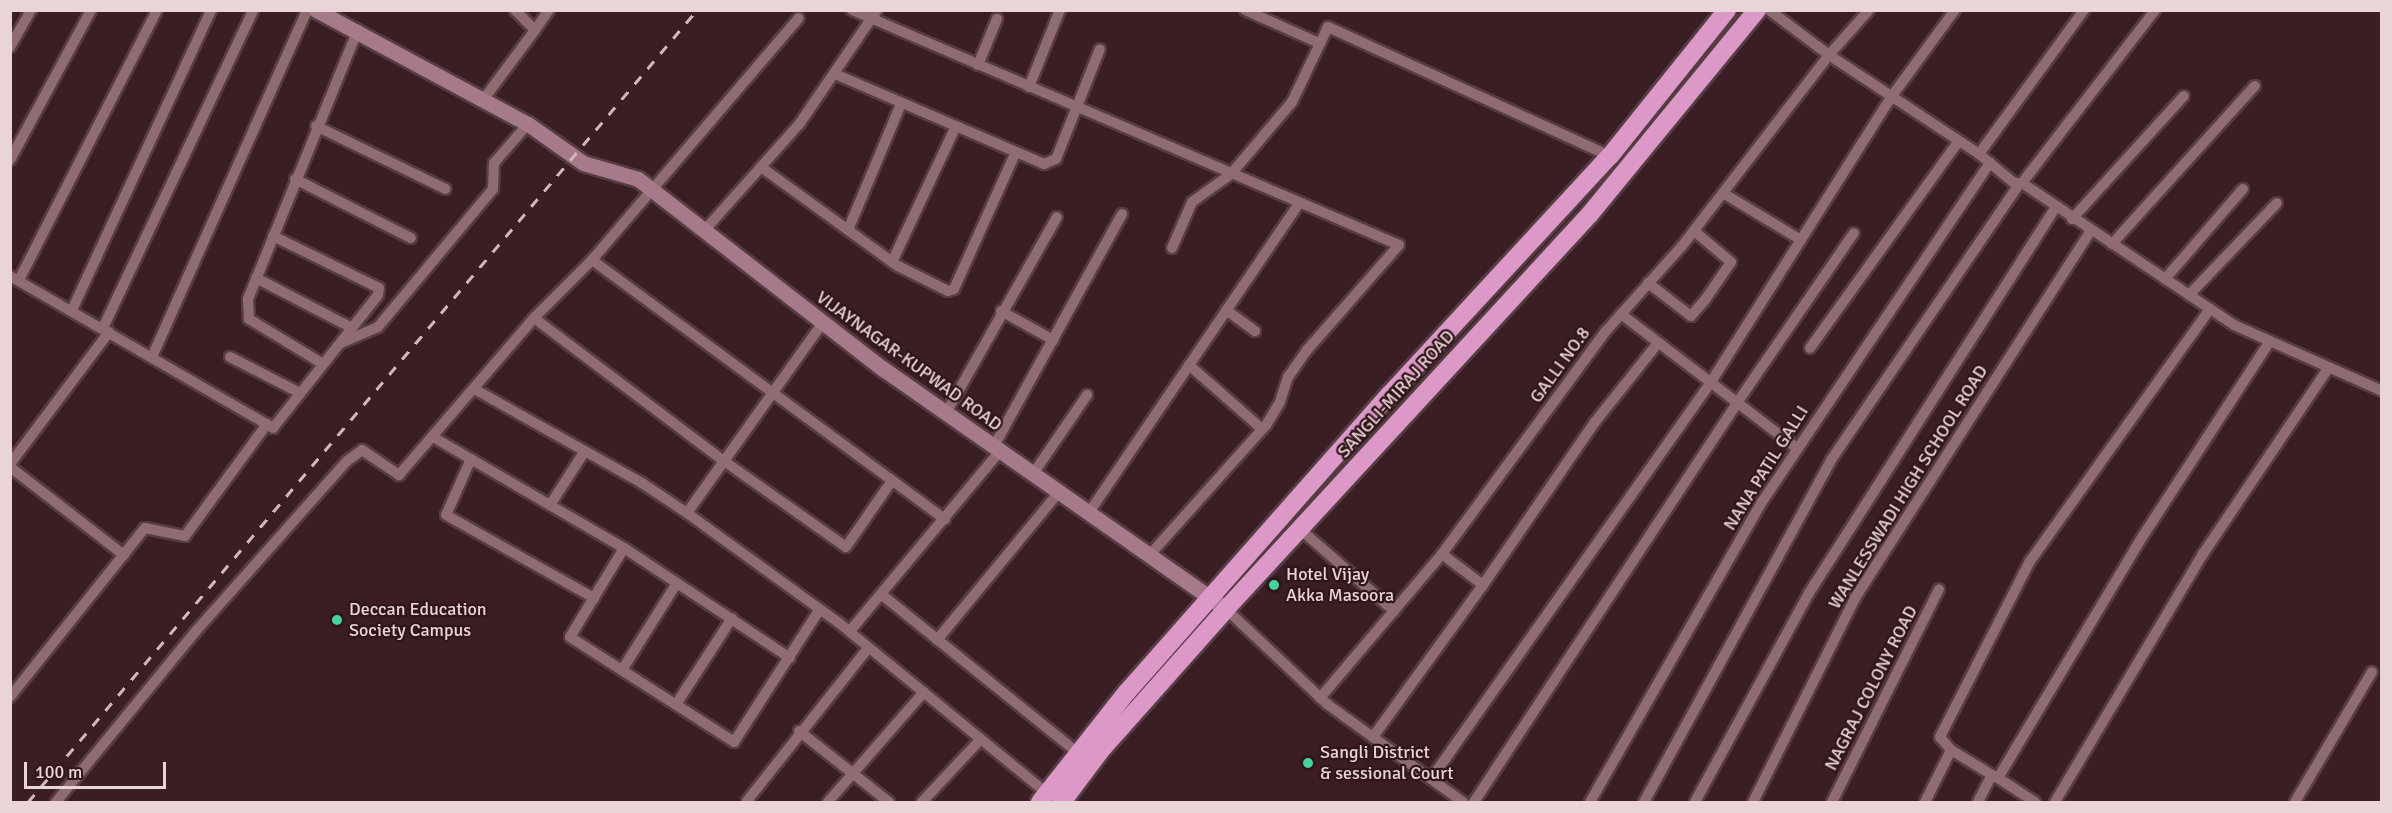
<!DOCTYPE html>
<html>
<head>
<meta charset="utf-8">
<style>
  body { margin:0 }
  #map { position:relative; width:2392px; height:813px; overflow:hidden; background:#3b1e23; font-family:Signika,sans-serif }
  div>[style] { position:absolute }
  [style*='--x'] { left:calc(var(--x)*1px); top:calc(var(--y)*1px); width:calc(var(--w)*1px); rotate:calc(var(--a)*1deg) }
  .roads { filter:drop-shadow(2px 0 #553d42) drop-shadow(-2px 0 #553d42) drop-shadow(0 2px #553d42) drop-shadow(0 -2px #553d42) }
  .street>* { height:10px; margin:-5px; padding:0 5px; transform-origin:5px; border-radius:5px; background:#8f6c71 }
  .secondary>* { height:15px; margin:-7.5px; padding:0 7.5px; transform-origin:7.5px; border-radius:7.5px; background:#a67a8b }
  .highway>* { height:18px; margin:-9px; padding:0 9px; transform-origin:9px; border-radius:9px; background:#dc99c8 }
  .rail>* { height:3px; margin-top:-1.5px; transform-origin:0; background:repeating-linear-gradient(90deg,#cfb9bc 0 10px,transparent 0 20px) }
  .dots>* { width:16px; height:16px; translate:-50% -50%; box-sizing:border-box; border:3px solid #30151a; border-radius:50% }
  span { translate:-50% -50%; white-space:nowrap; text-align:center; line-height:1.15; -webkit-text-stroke:4.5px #30151a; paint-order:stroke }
  .street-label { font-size:18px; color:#e9d5d7 }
  .poi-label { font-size:18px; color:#e9d5d7 }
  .left { translate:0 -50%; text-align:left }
  .frame { position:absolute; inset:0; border:12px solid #e9d5d7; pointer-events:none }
  .scale { position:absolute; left:24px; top:762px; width:142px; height:27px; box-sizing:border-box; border:3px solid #e9d5d7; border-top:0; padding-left:8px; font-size:18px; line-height:21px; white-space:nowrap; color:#e9d5d7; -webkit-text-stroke:4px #30151a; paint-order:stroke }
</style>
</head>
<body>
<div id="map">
  <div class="roads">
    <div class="street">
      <div style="--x:852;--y:10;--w:595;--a:23.25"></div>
      <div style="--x:1399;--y:245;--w:140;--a:131.2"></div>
      <div style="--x:1307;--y:350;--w:33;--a:125"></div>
      <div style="--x:1288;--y:377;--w:26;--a:108"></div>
      <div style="--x:1280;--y:402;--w:27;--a:121"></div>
      <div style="--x:1266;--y:425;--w:176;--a:131.8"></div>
      <div style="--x:1245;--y:10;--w:81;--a:24"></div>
      <div style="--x:1769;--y:10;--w:75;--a:36.9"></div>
      <div style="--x:1829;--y:55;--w:180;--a:33.4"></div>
      <div style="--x:1979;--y:154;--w:45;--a:39.6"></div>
      <div style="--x:2014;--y:183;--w:8;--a:0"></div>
      <div style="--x:2022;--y:183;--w:255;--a:33.8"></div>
      <div style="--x:2234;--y:325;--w:162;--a:24"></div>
      <div style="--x:535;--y:30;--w:24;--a:-55"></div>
      <div style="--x:10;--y:47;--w:43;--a:-60.4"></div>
      <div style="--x:978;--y:65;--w:50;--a:-67.6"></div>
      <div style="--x:835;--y:74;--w:228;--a:23.3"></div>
      <div style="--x:1044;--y:164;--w:13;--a:-23"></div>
      <div style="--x:1056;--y:159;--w:118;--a:-68.2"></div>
      <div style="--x:1029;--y:87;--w:83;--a:-68.1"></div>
      <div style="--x:483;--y:100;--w:87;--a:-53.4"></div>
      <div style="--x:535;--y:30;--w:28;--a:-135"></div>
      <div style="--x:316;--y:126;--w:144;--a:25.9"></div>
      <div style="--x:1979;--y:154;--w:178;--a:-53.9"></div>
      <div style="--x:10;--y:160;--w:170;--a:-61.6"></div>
      <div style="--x:761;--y:167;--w:169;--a:35.9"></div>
      <div style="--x:898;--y:266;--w:56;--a:26.6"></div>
      <div style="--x:948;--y:291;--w:6;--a:-18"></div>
      <div style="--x:954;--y:289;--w:150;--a:-65.7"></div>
      <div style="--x:295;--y:179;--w:130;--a:27"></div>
      <div style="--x:2022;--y:183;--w:218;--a:-52.4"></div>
      <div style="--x:1723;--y:193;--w:91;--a:31.1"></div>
      <div style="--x:2072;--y:219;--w:166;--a:-47.7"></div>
      <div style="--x:848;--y:230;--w:137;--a:-67.2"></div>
      <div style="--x:703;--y:232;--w:146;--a:-48.3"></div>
      <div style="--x:800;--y:123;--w:137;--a:-55.7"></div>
      <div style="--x:2112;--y:244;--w:213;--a:-47.9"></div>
      <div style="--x:1172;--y:248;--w:50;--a:-66.5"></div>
      <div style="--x:1192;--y:202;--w:48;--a:-35.7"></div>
      <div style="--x:1231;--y:174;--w:94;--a:-49.7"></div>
      <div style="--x:1292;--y:102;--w:83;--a:-64.4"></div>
      <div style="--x:1328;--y:27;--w:310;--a:24.6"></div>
      <div style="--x:592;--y:260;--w:438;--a:36.3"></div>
      <div style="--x:892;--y:262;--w:148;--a:-64.8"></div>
      <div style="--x:10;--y:276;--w:304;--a:30"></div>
      <div style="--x:273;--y:428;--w:169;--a:-51.7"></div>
      <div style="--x:378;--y:295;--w:7;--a:-82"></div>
      <div style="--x:379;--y:288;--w:118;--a:-153.9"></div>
      <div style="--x:256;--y:278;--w:108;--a:27.5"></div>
      <div style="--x:2165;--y:279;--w:119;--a:-49.1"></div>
      <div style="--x:19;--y:280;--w:303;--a:-62.9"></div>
      <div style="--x:1648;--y:283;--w:54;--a:37.5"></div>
      <div style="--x:1691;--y:316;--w:21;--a:-49"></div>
      <div style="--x:1705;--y:300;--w:46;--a:-55.6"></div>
      <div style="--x:1731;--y:262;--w:48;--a:-140"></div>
      <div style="--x:2189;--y:295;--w:127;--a:-46.3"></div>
      <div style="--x:2210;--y:309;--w:310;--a:125.5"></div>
      <div style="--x:2030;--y:561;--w:198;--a:117.1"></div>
      <div style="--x:1940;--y:737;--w:17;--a:50"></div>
      <div style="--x:1951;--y:750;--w:48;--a:31.4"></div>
      <div style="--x:1992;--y:775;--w:7;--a:27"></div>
      <div style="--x:1998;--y:778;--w:275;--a:-59.1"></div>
      <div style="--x:2139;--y:542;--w:240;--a:-56.9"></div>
      <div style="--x:72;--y:310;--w:331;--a:-65.1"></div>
      <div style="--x:1226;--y:310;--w:36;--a:36"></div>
      <div style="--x:1001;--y:311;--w:60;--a:29.1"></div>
      <div style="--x:1621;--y:314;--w:221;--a:37.3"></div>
      <div style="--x:534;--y:318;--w:238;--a:37"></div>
      <div style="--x:724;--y:461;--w:149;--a:35.2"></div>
      <div style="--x:846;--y:547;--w:79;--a:-55.3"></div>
      <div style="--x:103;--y:328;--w:352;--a:-64.7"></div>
      <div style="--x:341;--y:343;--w:40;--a:-23.4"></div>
      <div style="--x:378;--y:327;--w:180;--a:-50.2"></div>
      <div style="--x:493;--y:189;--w:26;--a:-88"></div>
      <div style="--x:494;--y:163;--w:52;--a:-48.9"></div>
      <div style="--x:1810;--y:348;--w:255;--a:-54.3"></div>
      <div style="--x:152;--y:357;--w:380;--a:-65.9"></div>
      <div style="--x:230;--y:357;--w:79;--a:27.2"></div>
      <div style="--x:323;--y:364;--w:87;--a:-148.7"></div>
      <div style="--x:249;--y:319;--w:20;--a:-93"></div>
      <div style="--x:248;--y:299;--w:291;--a:-67.8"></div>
      <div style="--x:1189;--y:365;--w:97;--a:41.2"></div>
      <div style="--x:476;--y:390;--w:190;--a:29.3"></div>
      <div style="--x:642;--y:483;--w:54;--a:33.7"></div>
      <div style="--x:687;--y:513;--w:188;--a:35.9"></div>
      <div style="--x:839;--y:623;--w:269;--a:39.3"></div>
      <div style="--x:946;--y:413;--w:225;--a:-60.5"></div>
      <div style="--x:433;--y:437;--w:221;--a:30.2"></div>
      <div style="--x:624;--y:548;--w:104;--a:121.2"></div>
      <div style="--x:570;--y:637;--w:195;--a:32.6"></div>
      <div style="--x:734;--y:742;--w:158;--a:-57.1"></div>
      <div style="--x:994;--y:446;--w:265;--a:-61.1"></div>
      <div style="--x:471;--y:459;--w:61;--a:114.1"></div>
      <div style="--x:446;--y:515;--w:170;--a:29.3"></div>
      <div style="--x:10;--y:464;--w:165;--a:-53.1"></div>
      <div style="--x:10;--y:467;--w:144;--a:37.7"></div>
      <div style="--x:1033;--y:474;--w:96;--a:-55.6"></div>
      <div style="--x:550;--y:505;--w:64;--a:-57.1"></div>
      <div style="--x:687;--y:513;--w:232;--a:-54.5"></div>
      <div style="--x:1088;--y:514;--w:376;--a:-55.8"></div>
      <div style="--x:1300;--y:529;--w:125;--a:41.1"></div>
      <div style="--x:624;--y:548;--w:199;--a:33.5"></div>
      <div style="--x:1483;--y:585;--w:198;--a:-55.5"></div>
      <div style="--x:1595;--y:422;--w:101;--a:-51.4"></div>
      <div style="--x:881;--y:594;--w:255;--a:38.9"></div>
      <div style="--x:1226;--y:609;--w:139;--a:43.2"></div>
      <div style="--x:1327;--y:704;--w:168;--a:35.8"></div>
      <div style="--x:850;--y:631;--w:234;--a:-50.2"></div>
      <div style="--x:937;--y:640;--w:192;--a:-50.5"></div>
      <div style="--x:622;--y:670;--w:103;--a:-57.7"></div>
      <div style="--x:10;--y:697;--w:216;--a:-51.4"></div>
      <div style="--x:145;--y:528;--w:41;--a:11.3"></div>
      <div style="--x:185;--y:536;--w:139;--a:-53.8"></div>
      <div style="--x:1320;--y:698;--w:189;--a:-49.7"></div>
      <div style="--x:1442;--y:554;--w:277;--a:-53.7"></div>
      <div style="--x:1606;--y:331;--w:114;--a:-48.2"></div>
      <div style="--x:1682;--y:246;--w:241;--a:-52.4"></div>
      <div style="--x:1829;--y:55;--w:60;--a:-48.4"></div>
      <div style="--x:677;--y:703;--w:101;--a:-57.1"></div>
      <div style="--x:799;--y:731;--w:115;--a:38.3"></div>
      <div style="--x:1373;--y:737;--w:188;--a:-54.1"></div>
      <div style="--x:1483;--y:585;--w:51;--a:-142.9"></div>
      <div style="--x:1998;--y:778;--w:44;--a:33"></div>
      <div style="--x:1431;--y:779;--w:486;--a:-54.8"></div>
      <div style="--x:1711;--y:382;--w:338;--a:-57.7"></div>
      <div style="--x:1892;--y:96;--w:107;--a:-53.8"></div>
      <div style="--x:747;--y:801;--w:196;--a:-51.6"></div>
      <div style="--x:56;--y:802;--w:221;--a:-50.7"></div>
      <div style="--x:196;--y:631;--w:227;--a:-48.4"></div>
      <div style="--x:347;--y:461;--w:19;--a:-36"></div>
      <div style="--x:362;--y:450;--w:45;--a:34"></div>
      <div style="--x:399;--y:475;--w:207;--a:-49.3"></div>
      <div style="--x:534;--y:318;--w:82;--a:-45"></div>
      <div style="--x:592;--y:260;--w:318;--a:-49.5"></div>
      <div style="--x:828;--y:802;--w:146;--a:-48.9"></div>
      <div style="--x:922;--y:802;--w:86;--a:-46.9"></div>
      <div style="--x:1474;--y:802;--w:478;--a:-56.6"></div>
      <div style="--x:1737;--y:403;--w:206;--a:-55.5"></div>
      <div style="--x:1590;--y:802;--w:346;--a:-60.2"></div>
      <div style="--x:1762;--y:502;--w:409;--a:-56.1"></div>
      <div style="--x:1644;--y:802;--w:390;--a:-61.3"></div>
      <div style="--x:1831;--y:460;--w:332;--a:-55.7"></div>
      <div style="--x:1695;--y:802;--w:238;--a:-61.4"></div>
      <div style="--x:1809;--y:593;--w:457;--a:-57.4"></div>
      <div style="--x:1753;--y:802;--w:228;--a:-63.4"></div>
      <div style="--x:1855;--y:598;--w:436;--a:-57.3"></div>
      <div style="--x:1832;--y:802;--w:238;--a:-63.3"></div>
      <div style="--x:1925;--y:802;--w:58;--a:-63.4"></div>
      <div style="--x:1978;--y:802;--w:30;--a:-63"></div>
      <div style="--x:2055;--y:802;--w:289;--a:-59.2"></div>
      <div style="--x:2203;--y:554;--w:225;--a:-56"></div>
      <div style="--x:2295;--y:802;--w:151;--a:-59.4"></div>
    </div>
    <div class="secondary">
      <div style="--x:316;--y:10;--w:241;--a:28.3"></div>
      <div style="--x:528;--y:124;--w:67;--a:35.3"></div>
      <div style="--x:583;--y:163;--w:57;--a:16.2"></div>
      <div style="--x:638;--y:179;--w:309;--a:37.8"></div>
      <div style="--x:882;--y:368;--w:411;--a:35"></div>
    </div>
    <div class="highway">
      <div style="--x:1040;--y:802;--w:140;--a:-51.7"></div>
      <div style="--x:1127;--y:692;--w:397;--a:-48.6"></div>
      <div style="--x:1390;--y:394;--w:324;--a:-47.3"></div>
      <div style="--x:1610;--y:156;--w:187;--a:-51.3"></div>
      <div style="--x:1062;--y:802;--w:65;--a:-53.1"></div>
      <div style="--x:1101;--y:750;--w:188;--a:-48.4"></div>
      <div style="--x:1226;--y:609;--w:537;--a:-47.34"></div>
      <div style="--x:1590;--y:214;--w:264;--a:-50.7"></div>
    </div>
  </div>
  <div class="rail">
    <div style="--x:28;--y:802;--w:1037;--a:-49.81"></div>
  </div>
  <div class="dots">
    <div style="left:1274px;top:585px;background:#41d4a1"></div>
    <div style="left:337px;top:620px;background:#41d4a1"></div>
    <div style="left:1308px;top:763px;background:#41d4a1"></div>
  </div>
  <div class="street-label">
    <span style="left:909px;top:361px;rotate:36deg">VIJAYNAGAR-KUPWAD ROAD</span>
    <span style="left:1560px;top:365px;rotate:-54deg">GALLI NO.8</span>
    <span style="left:1396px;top:394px;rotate:-48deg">SANGLI-MIRAJ ROAD</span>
    <span style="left:1766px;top:468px;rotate:-58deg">NANA PATIL GALLI</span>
    <span style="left:1908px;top:487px;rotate:-58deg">WANLESSWADI HIGH SCHOOL ROAD</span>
    <span style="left:1871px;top:688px;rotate:-63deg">NAGRAJ COLONY ROAD</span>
  </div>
  <div class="poi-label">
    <span class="left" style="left:1286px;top:585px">Hotel Vijay<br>Akka Masoora</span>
    <span class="left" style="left:349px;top:620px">Deccan Education<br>Society Campus</span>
    <span class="left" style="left:1320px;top:763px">Sangli District<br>&amp; sessional Court</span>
  </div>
  <div class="frame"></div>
  <div class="scale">100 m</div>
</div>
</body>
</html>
